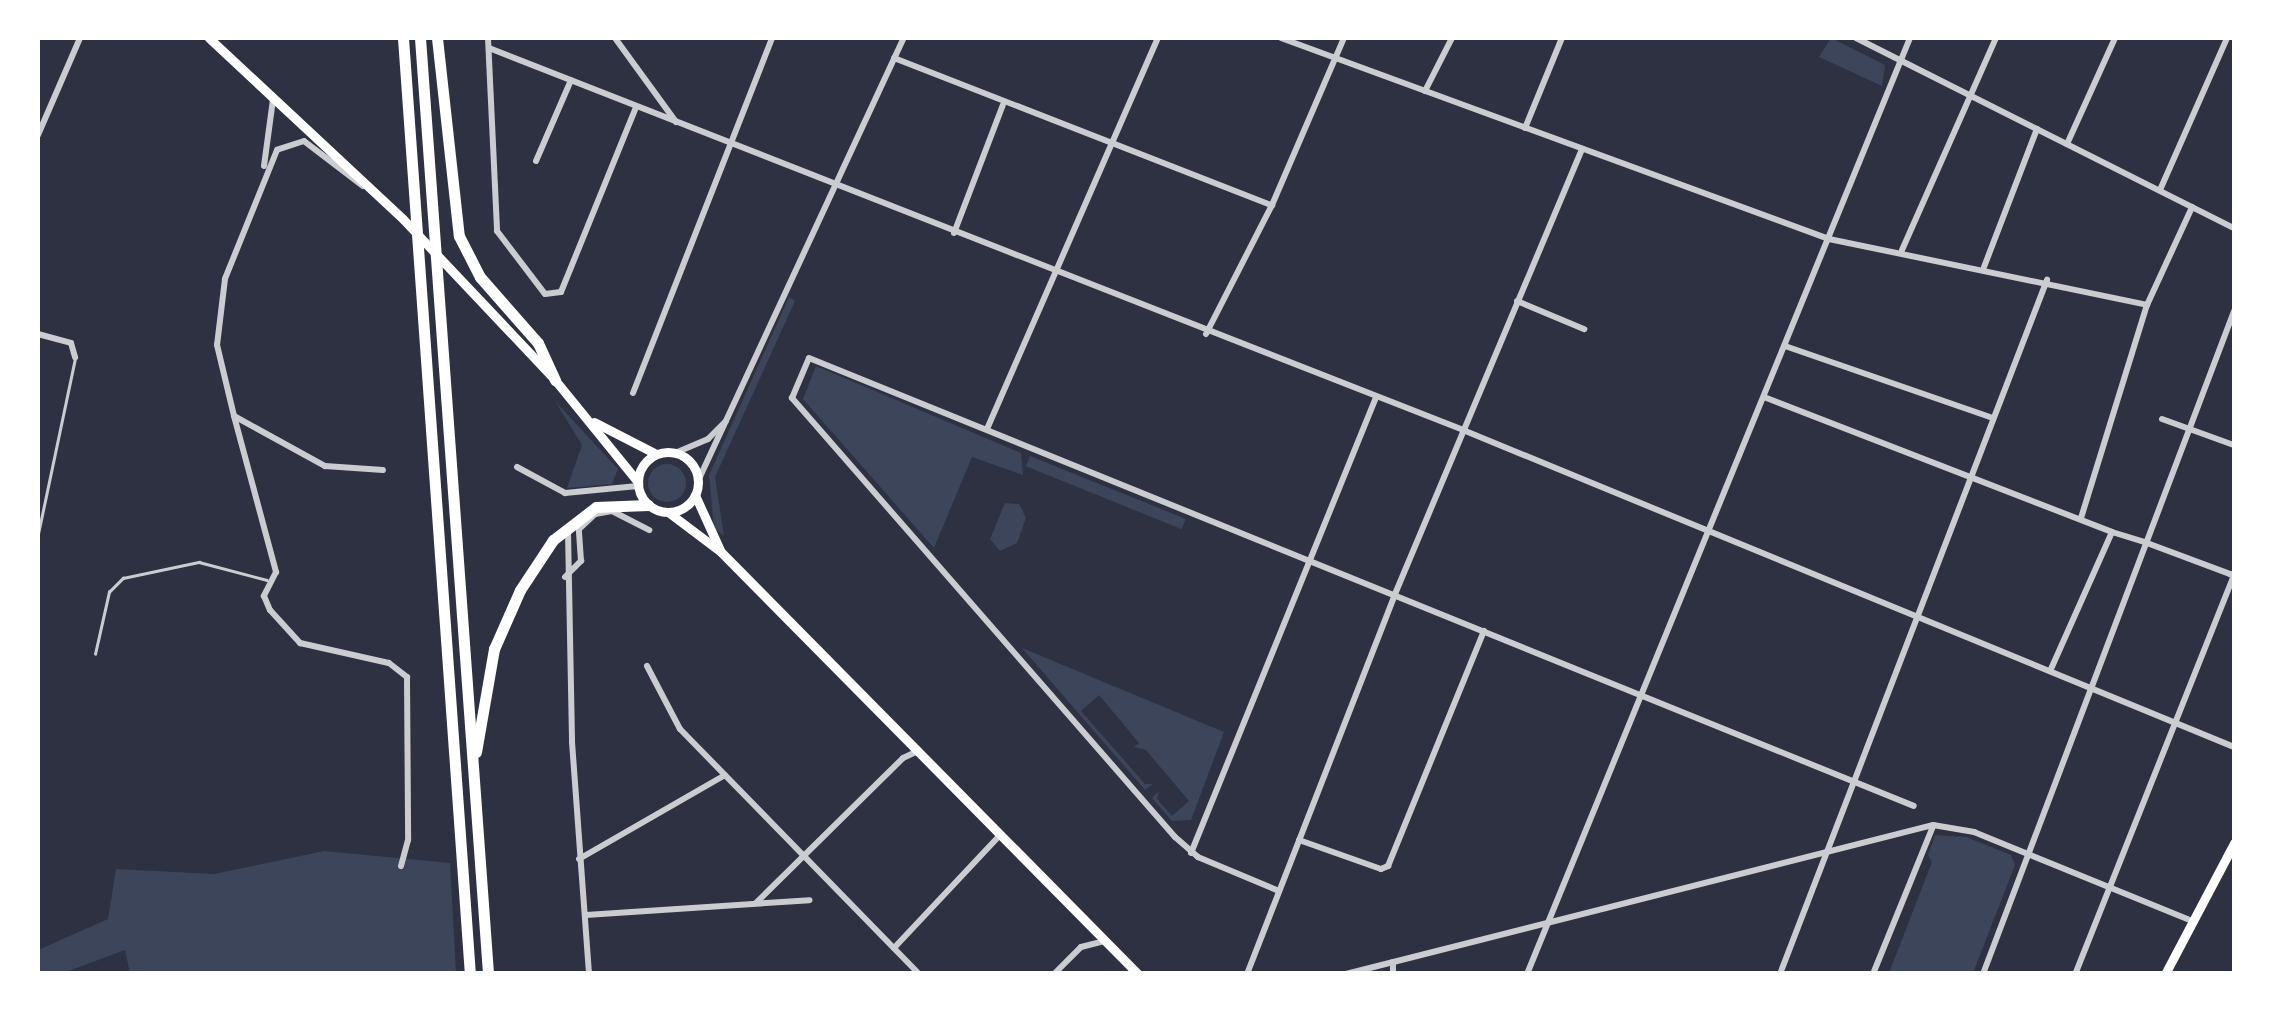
<!DOCTYPE html>
<html>
<head>
<meta charset="utf-8">
<style>
  body { margin:0 }
  #map { position:relative; width:2272px; height:1011px; overflow:hidden; background:#2d3142; font-family:Signika,sans-serif }
  div>[style] { position:absolute }
  [style*='--x'] { left:calc(var(--x)*1px); top:calc(var(--y)*1px); width:calc(var(--w)*1px); rotate:calc(var(--a)*1deg) }
  .green>* { inset:0; background:#3c4559; transform-origin:0 0 }
  .round { border-radius:50% }
  .service>* { height:2.5px; margin:-1.25px; padding:0 1.25px; transform-origin:1.25px; border-radius:1.25px; background:#caccd0 }
  .minor>* { height:6px; margin:-3px; padding:0 3px; transform-origin:3px; border-radius:3px; background:#caccd0 }
  .primary>* { height:9px; margin:-4.5px; padding:0 4.5px; transform-origin:4.5px; border-radius:4.5px; background:#fff }
  .primary>.ring { margin:-4.5px; padding:0; box-sizing:content-box; background:none; border:9px solid #fff; border-radius:50% }
  .motorway>* { height:11px; margin:-5.5px; padding:0 5.5px; transform-origin:5.5px; border-radius:5.5px; background:#fff }
  span { translate:-50% -50%; white-space:nowrap; text-align:center; line-height:1.15; -webkit-text-stroke:8px #fff; paint-order:stroke }
  .frame { position:absolute; inset:0; border:40px solid #fff; pointer-events:none }
</style>
</head>
<body>
<div id="map">
  <div class="green">
    <div style="clip-path:polygon(1831px 38px,1885px 65px,1882px 86px,1819px 57px)"></div>
    <div style="clip-path:polygon(789px 297px,795px 301px,715px 477px,724px 536px,714px 528px,709px 475px)"></div>
    <div style="clip-path:polygon(816px 366px,1021px 453px,1023px 475px,972px 457px,934px 548px,803px 399px)"></div>
    <div style="clip-path:polygon(555px 401px,618px 469px,612px 484px,567px 488px,582px 445px)"></div>
    <div style="left:1030px;top:456px;width:168px;height:11px;rotate:22deg"></div>
    <div class="round" style="left:648px;top:464px;width:38px;height:38px"></div>
    <div style="clip-path:polygon(1005px 503px,1019px 504px,1026px 518px,1017px 543px,1000px 551px,990px 539px)"></div>
    <div style="clip-path:polygon(1022px 648px,1224px 732px,1191px 820px,1172px 821px,1152px 798px,1159px 791px,1157px 799px,1172px 816px,1189px 801px,1146px 750px,1134px 747px,1139px 743px,1099px 695px,1081px 711px,1145px 784px,1153px 784px,1145px 790px)"></div>
    <div style="clip-path:polygon(1935px 835px,1966px 837px,2011px 855px,2015px 865px,1973px 973px,1889px 973px,1932px 862px,1928px 855px)"></div>
    <div style="clip-path:polygon(324px 851px,450px 863px,456px 973px,130px 973px,125px 950px,63px 973px,38px 973px,38px 950px,108px 919px,116px 869px,214px 874px)"></div>
  </div>
  <div class="service">
    <div style="--x:38;--y:534;--w:179;--a:-78.1"></div>
    <div style="--x:95;--y:654;--w:64;--a:-77.3"></div>
    <div style="--x:109;--y:592;--w:20;--a:-45"></div>
    <div style="--x:123;--y:578;--w:78;--a:-11.9"></div>
    <div style="--x:199;--y:562;--w:70;--a:14.8"></div>
  </div>
  <div class="minor">
    <div style="--x:488;--y:38;--w:193;--a:87.3"></div>
    <div style="--x:497;--y:231;--w:79;--a:52.7"></div>
    <div style="--x:545;--y:294;--w:16;--a:-7"></div>
    <div style="--x:561;--y:292;--w:200;--a:-67.9"></div>
    <div style="--x:615;--y:38;--w:104;--a:54"></div>
    <div style="--x:1281;--y:38;--w:584;--a:20.14"></div>
    <div style="--x:1829;--y:239;--w:325;--a:11.7"></div>
    <div style="--x:1856;--y:38;--w:423;--a:26.7"></div>
    <div style="--x:489;--y:48;--w:1046;--a:21.41"></div>
    <div style="--x:1463;--y:430;--w:834;--a:22.35"></div>
    <div style="--x:894;--y:58;--w:406;--a:21.3"></div>
    <div style="--x:1425;--y:91;--w:59;--a:-63"></div>
    <div style="--x:1525;--y:128;--w:97;--a:-67.7"></div>
    <div style="--x:38;--y:135;--w:106;--a:-66.6"></div>
    <div style="--x:2067;--y:144;--w:116;--a:-65.6"></div>
    <div style="--x:536;--y:161;--w:88;--a:-66.6"></div>
    <div style="--x:264;--y:166;--w:68;--a:-82.3"></div>
    <div style="--x:363;--y:186;--w:74;--a:-142.7"></div>
    <div style="--x:304;--y:141;--w:28;--a:162"></div>
    <div style="--x:277;--y:150;--w:139;--a:112"></div>
    <div style="--x:225;--y:279;--w:66;--a:96.9"></div>
    <div style="--x:217;--y:345;--w:73;--a:76.5"></div>
    <div style="--x:234;--y:416;--w:104;--a:28.8"></div>
    <div style="--x:325;--y:466;--w:58;--a:3.9"></div>
    <div style="--x:2160;--y:190;--w:166;--a:-66.2"></div>
    <div style="--x:954;--y:233;--w:137;--a:-69.1"></div>
    <div style="--x:1902;--y:250;--w:232;--a:-66.1"></div>
    <div style="--x:1984;--y:267;--w:148;--a:-69"></div>
    <div style="--x:1517;--y:301;--w:73;--a:22.7"></div>
    <div style="--x:38;--y:334;--w:34;--a:15"></div>
    <div style="--x:71;--y:343;--w:15;--a:74"></div>
    <div style="--x:1206;--y:334;--w:145;--a:-62.9"></div>
    <div style="--x:1272;--y:205;--w:182;--a:-66.7"></div>
    <div style="--x:1785;--y:346;--w:220;--a:19.1"></div>
    <div style="--x:633;--y:393;--w:381;--a:-68.6"></div>
    <div style="--x:1764;--y:397;--w:373;--a:21.2"></div>
    <div style="--x:2112;--y:532;--w:37;--a:17"></div>
    <div style="--x:2147;--y:543;--w:89;--a:20.5"></div>
    <div style="--x:2230;--y:574;--w:4;--a:14"></div>
    <div style="--x:2234;--y:575;--w:430;--a:111.7"></div>
    <div style="--x:234;--y:416;--w:162;--a:74.9"></div>
    <div style="--x:276;--y:572;--w:27;--a:117"></div>
    <div style="--x:264;--y:596;--w:15;--a:67"></div>
    <div style="--x:270;--y:610;--w:45;--a:47.7"></div>
    <div style="--x:300;--y:643;--w:91;--a:12.7"></div>
    <div style="--x:389;--y:663;--w:23;--a:38"></div>
    <div style="--x:407;--y:677;--w:163;--a:89.6"></div>
    <div style="--x:408;--y:840;--w:27;--a:105"></div>
    <div style="--x:2162;--y:419;--w:77;--a:19.9"></div>
    <div style="--x:987;--y:429;--w:427;--a:-66.4"></div>
    <div style="--x:675;--y:453;--w:36;--a:-23"></div>
    <div style="--x:708;--y:439;--w:25;--a:-45"></div>
    <div style="--x:517;--y:467;--w:55;--a:28.4"></div>
    <div style="--x:565;--y:493;--w:73;--a:-5.5"></div>
    <div style="--x:698;--y:481;--w:489;--a:-65.1"></div>
    <div style="--x:2081;--y:518;--w:223;--a:-72.8"></div>
    <div style="--x:2147;--y:305;--w:108;--a:-65.3"></div>
    <div style="--x:568;--y:531;--w:211;--a:88.9"></div>
    <div style="--x:572;--y:742;--w:233;--a:85.8"></div>
    <div style="--x:565;--y:577;--w:23;--a:-45"></div>
    <div style="--x:581;--y:561;--w:32;--a:-94"></div>
    <div style="--x:579;--y:529;--w:22;--a:-43"></div>
    <div style="--x:595;--y:514;--w:17;--a:-10"></div>
    <div style="--x:612;--y:511;--w:42;--a:27.2"></div>
    <div style="--x:647;--y:666;--w:71;--a:62.4"></div>
    <div style="--x:680;--y:729;--w:342;--a:45.7"></div>
    <div style="--x:2051;--y:669;--w:150;--a:-66"></div>
    <div style="--x:1299;--y:840;--w:87;--a:19.5"></div>
    <div style="--x:1381;--y:869;--w:8;--a:-23"></div>
    <div style="--x:1388;--y:866;--w:254;--a:-67.8"></div>
    <div style="--x:1191;--y:853;--w:492;--a:-67.9"></div>
    <div style="--x:579;--y:859;--w:168;--a:-29.9"></div>
    <div style="--x:1279;--y:891;--w:88;--a:-157.2"></div>
    <div style="--x:1198;--y:857;--w:30;--a:-139"></div>
    <div style="--x:1175;--y:837;--w:583;--a:-131.1"></div>
    <div style="--x:792;--y:398;--w:43;--a:-67"></div>
    <div style="--x:809;--y:358;--w:1192;--a:22.07"></div>
    <div style="--x:756;--y:903;--w:206;--a:-44.6"></div>
    <div style="--x:903;--y:758;--w:17;--a:-25"></div>
    <div style="--x:586;--y:915;--w:224;--a:-3.8"></div>
    <div style="--x:894;--y:948;--w:156;--a:-46.8"></div>
    <div style="--x:1393;--y:962;--w:12;--a:90"></div>
    <div style="--x:1054;--y:974;--w:38;--a:-45"></div>
    <div style="--x:1081;--y:947;--w:25;--a:-14"></div>
    <div style="--x:1247;--y:974;--w:408;--a:-68.7"></div>
    <div style="--x:1395;--y:594;--w:483;--a:-67.2"></div>
    <div style="--x:1346;--y:974;--w:606;--a:-14.24"></div>
    <div style="--x:1933;--y:825;--w:42;--a:9.7"></div>
    <div style="--x:1974;--y:832;--w:235;--a:22.2"></div>
    <div style="--x:1527;--y:974;--w:1011;--a:-67.75"></div>
    <div style="--x:1780;--y:974;--w:744;--a:-68.96"></div>
    <div style="--x:1873;--y:974;--w:160;--a:-67.9"></div>
    <div style="--x:1983;--y:974;--w:709;--a:-69.26"></div>
  </div>
  <div class="primary">
    <div style="--x:209;--y:38;--w:265;--a:43"></div>
    <div style="--x:403;--y:219;--w:221;--a:46.6"></div>
    <div style="--x:555;--y:380;--w:132;--a:50.9"></div>
    <div style="--x:594;--y:422;--w:70;--a:27.3"></div>
    <div class="ring" style="left:638px;top:452px;width:51px;height:51px"></div>
    <div style="--x:695;--y:495;--w:60;--a:65.6"></div>
    <div style="--x:668;--y:512;--w:66;--a:37"></div>
    <div style="--x:721;--y:552;--w:593;--a:45.34"></div>
    <div style="--x:2165;--y:974;--w:148;--a:-62.2"></div>
  </div>
  <div class="motorway">
    <div style="--x:403;--y:38;--w:938;--a:85.91"></div>
    <div style="--x:420;--y:38;--w:938;--a:85.84"></div>
    <div style="--x:437;--y:38;--w:199;--a:83.7"></div>
    <div style="--x:459;--y:236;--w:46;--a:62.9"></div>
    <div style="--x:480;--y:277;--w:88;--a:48.7"></div>
    <div style="--x:538;--y:343;--w:41;--a:65.3"></div>
    <div style="--x:476;--y:752;--w:105;--a:-80.1"></div>
    <div style="--x:494;--y:649;--w:64;--a:-66.2"></div>
    <div style="--x:520;--y:590;--w:60;--a:-56.6"></div>
    <div style="--x:553;--y:540;--w:54;--a:-37.5"></div>
    <div style="--x:596;--y:507;--w:52;--a:-2.2"></div>
  </div>
  <div class="frame"></div>
</div>
</body>
</html>
